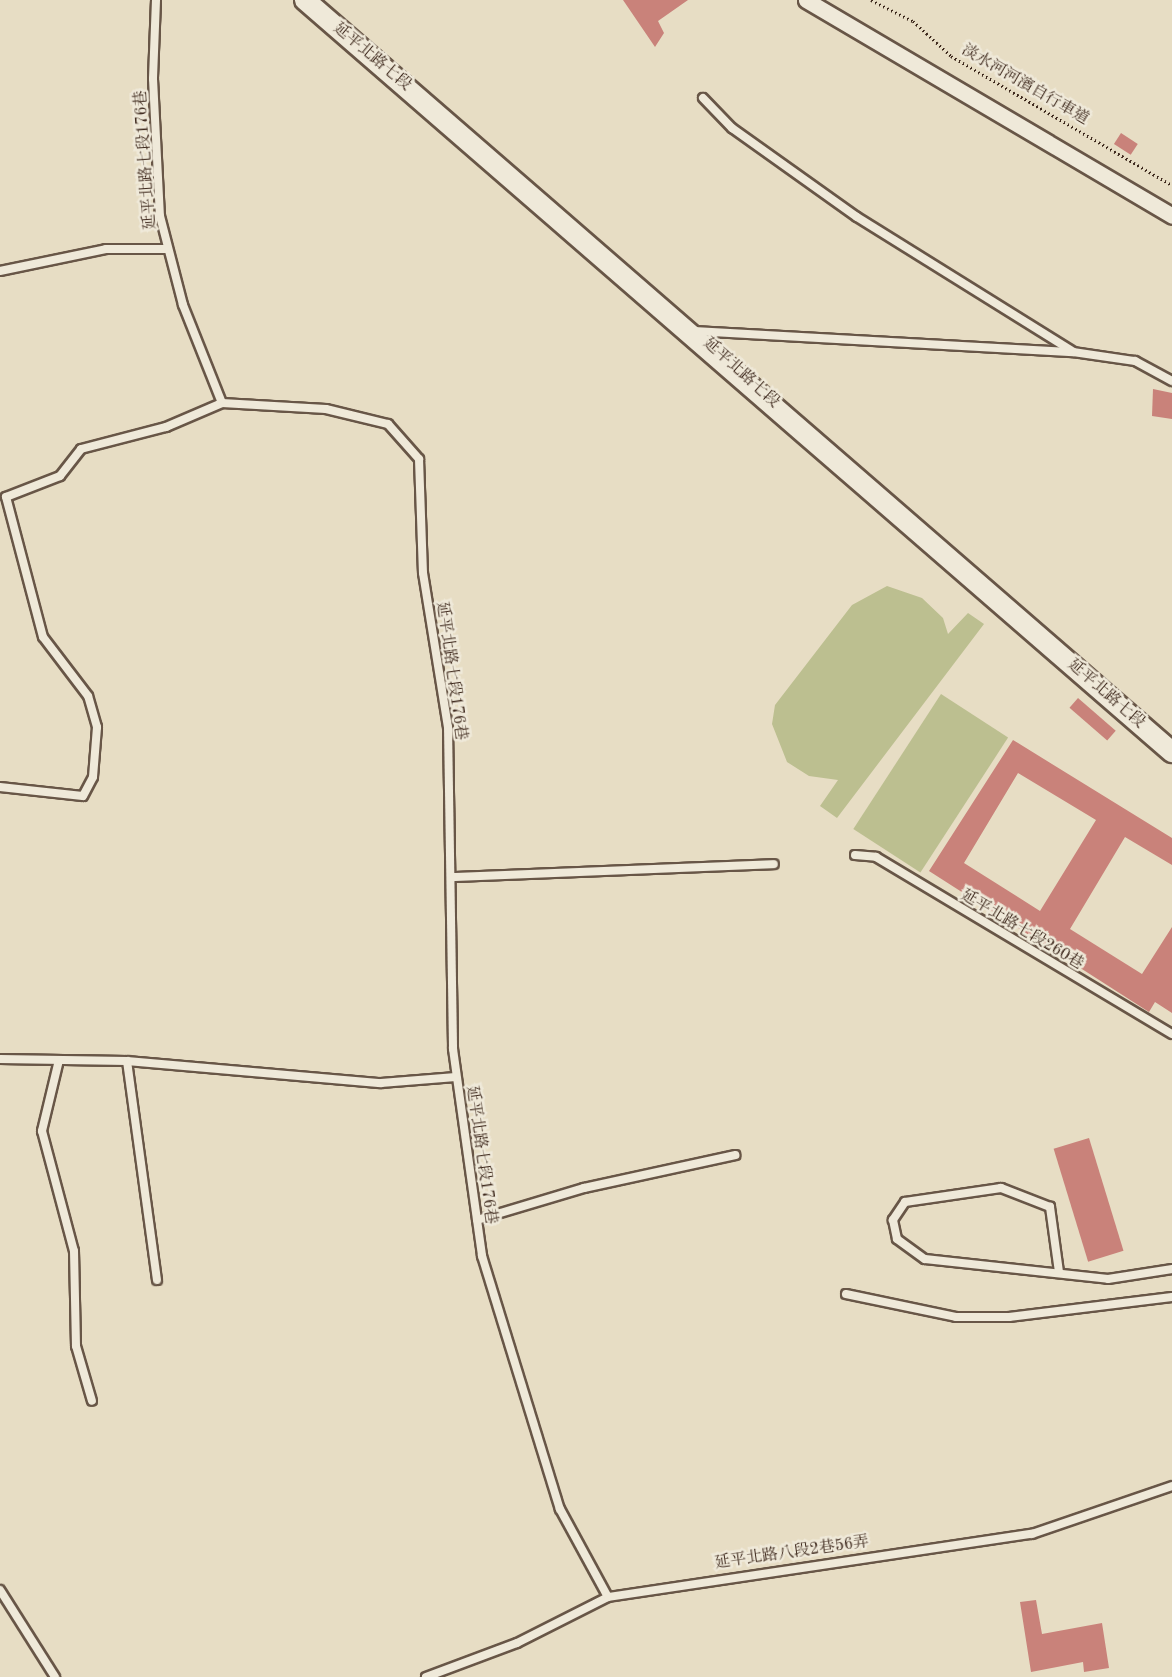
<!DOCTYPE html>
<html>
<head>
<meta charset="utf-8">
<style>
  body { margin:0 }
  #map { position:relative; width:1172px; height:1677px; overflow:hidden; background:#e7ddc4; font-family:"Old Standard TT","Noto Serif TC",serif }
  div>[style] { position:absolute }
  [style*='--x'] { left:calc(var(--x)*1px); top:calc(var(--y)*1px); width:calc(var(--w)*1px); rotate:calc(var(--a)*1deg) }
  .green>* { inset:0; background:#bcbf90; transform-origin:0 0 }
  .building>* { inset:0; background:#c9827a; transform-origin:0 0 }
  .path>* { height:3px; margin-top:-1.5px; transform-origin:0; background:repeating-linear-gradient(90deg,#3e291d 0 1.5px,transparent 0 4.5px) }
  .roads { filter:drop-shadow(2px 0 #685647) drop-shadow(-2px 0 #685647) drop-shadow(0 2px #685647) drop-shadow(0 -2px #685647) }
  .service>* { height:8px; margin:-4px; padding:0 4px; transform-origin:4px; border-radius:4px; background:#efe9d9 }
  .minor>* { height:15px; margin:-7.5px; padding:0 7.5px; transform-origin:7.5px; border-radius:7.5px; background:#efe9d9 }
  .tertiary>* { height:20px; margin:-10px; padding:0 10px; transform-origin:10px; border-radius:10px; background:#efe9d9 }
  span { translate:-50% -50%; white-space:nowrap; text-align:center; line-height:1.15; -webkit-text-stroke:5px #efe9d9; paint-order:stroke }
  .street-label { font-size:16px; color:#3e291d }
</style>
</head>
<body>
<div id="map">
  <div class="green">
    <div style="clip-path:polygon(887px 586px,922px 598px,943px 618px,948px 634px,968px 613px,984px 624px,837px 818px,820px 806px,838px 780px,809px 776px,787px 762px,772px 724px,775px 705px,852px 605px)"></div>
    <div style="left:941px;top:694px;width:80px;height:161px;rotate:33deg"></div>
  </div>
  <div class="building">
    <div style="clip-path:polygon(623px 0,688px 0,658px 21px,664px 33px,655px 47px)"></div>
    <div style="left:1121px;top:133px;width:20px;height:13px;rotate:33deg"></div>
    <div style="clip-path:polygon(1153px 389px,1172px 393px,1172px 419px,1152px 416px)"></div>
    <div style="left:1078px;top:698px;width:50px;height:13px;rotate:41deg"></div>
    <div style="clip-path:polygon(evenodd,1013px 740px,1172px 838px,1172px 865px,1125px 837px,1070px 929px,1142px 974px,1172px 927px,1172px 1013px,1155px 1002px,1149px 1012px,929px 871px,1013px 740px,1018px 773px,1096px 820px,1040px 911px,964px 863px,1018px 773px)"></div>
    <div style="left:1089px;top:1138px;width:118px;height:37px;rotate:73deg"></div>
    <div style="clip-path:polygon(1036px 1600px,1042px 1634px,1102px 1623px,1109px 1668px,1084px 1672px,1083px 1662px,1031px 1672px,1020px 1602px)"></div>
  </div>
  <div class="path">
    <div style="--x:871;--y:0;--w:47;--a:26.6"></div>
    <div style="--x:913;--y:21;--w:52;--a:42.6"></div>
    <div style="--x:951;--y:56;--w:256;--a:30.3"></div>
  </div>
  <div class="roads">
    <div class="service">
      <div style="--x:156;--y:0;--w:79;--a:92.2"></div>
      <div style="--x:153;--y:79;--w:137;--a:87.1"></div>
      <div style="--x:160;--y:216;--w:92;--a:75.5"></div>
      <div style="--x:183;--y:305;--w:105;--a:68.3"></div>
      <div style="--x:222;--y:403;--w:104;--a:3.3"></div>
      <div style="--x:326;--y:409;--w:64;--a:13.6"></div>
      <div style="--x:388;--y:424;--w:47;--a:48.5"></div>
      <div style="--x:419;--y:459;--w:114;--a:88"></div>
      <div style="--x:423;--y:573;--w:156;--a:80.8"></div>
      <div style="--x:448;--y:727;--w:322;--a:89.1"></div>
      <div style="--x:453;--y:1049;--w:209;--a:82"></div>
      <div style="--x:482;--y:1256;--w:265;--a:72.9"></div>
      <div style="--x:560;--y:1509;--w:100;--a:61.4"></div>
      <div style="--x:703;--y:98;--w:42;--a:46"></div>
      <div style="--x:732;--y:128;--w:153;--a:35.5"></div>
      <div style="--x:857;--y:217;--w:253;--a:31.9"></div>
      <div style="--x:0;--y:271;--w:108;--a:-11.7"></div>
      <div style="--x:106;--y:249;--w:62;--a:0"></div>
      <div style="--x:694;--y:331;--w:380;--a:3.2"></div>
      <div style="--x:1073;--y:352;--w:63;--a:8.3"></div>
      <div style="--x:1135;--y:361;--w:42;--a:28.4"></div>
      <div style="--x:0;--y:787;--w:83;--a:6.2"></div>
      <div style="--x:83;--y:796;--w:21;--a:-62"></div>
      <div style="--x:93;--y:777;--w:50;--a:-85.4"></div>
      <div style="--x:97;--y:727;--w:32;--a:-106"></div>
      <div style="--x:88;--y:696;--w:74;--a:-127.3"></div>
      <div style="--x:43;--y:637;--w:145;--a:-104.8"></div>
      <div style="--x:6;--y:497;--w:58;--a:-21.3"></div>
      <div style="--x:60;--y:476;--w:34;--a:-52"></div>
      <div style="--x:81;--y:449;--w:88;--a:-14.5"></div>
      <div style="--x:166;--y:427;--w:61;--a:-23.2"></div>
      <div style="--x:855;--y:855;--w:21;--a:5"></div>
      <div style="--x:876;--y:857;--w:345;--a:30.9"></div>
      <div style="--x:453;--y:877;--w:321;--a:-2.3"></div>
      <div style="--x:0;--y:1059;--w:127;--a:0.9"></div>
      <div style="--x:127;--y:1061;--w:255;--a:5"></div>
      <div style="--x:381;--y:1083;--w:75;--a:-4.6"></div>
      <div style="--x:59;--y:1060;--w:73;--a:103.5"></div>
      <div style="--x:42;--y:1131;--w:124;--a:75.1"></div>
      <div style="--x:74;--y:1251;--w:95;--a:88.8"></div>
      <div style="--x:76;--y:1346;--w:57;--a:73.8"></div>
      <div style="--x:127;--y:1061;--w:221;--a:82.2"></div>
      <div style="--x:477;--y:1220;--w:112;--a:-16.7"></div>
      <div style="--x:584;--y:1188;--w:155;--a:-12.3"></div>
      <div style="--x:1059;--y:1272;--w:66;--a:-97.9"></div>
      <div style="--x:1050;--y:1207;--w:53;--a:-158.8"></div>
      <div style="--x:1001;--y:1188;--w:97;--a:171.7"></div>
      <div style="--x:905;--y:1202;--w:22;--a:124"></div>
      <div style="--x:893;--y:1220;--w:19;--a:78"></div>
      <div style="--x:897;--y:1239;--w:34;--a:36"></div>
      <div style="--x:925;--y:1259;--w:184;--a:6.2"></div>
      <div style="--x:1108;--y:1279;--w:65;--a:-8.9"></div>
      <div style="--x:846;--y:1294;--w:112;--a:11.8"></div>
      <div style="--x:956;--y:1317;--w:53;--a:0"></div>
      <div style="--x:1009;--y:1317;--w:164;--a:-7"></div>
      <div style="--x:0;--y:1590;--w:103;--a:57.7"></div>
      <div style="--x:426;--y:1677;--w:97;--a:-20.5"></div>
      <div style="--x:517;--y:1643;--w:102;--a:-26.8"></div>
      <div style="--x:608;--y:1597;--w:429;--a:-8.5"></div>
      <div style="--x:1032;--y:1534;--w:148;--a:-18.9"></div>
    </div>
    <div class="minor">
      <div style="--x:806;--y:0;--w:425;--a:30.5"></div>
    </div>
    <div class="tertiary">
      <div style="--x:305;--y:0;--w:1148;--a:40.94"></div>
    </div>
  </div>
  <div class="street-label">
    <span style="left:372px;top:57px;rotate:40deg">延平北路七段</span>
    <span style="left:1025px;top:85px;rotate:30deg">淡水河河濱自行車道</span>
    <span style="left:146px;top:160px;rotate:-94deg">延平北路七段176巷</span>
    <span style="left:741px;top:373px;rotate:42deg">延平北路七段</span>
    <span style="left:451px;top:671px;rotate:82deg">延平北路七段176巷</span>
    <span style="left:1106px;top:694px;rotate:41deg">延平北路七段</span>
    <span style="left:1022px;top:930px;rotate:31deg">延平北路七段260巷</span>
    <span style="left:481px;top:1155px;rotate:82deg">延平北路七段176巷</span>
    <span style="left:792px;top:1553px;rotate:-8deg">延平北路八段2巷56弄</span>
  </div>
</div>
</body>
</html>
